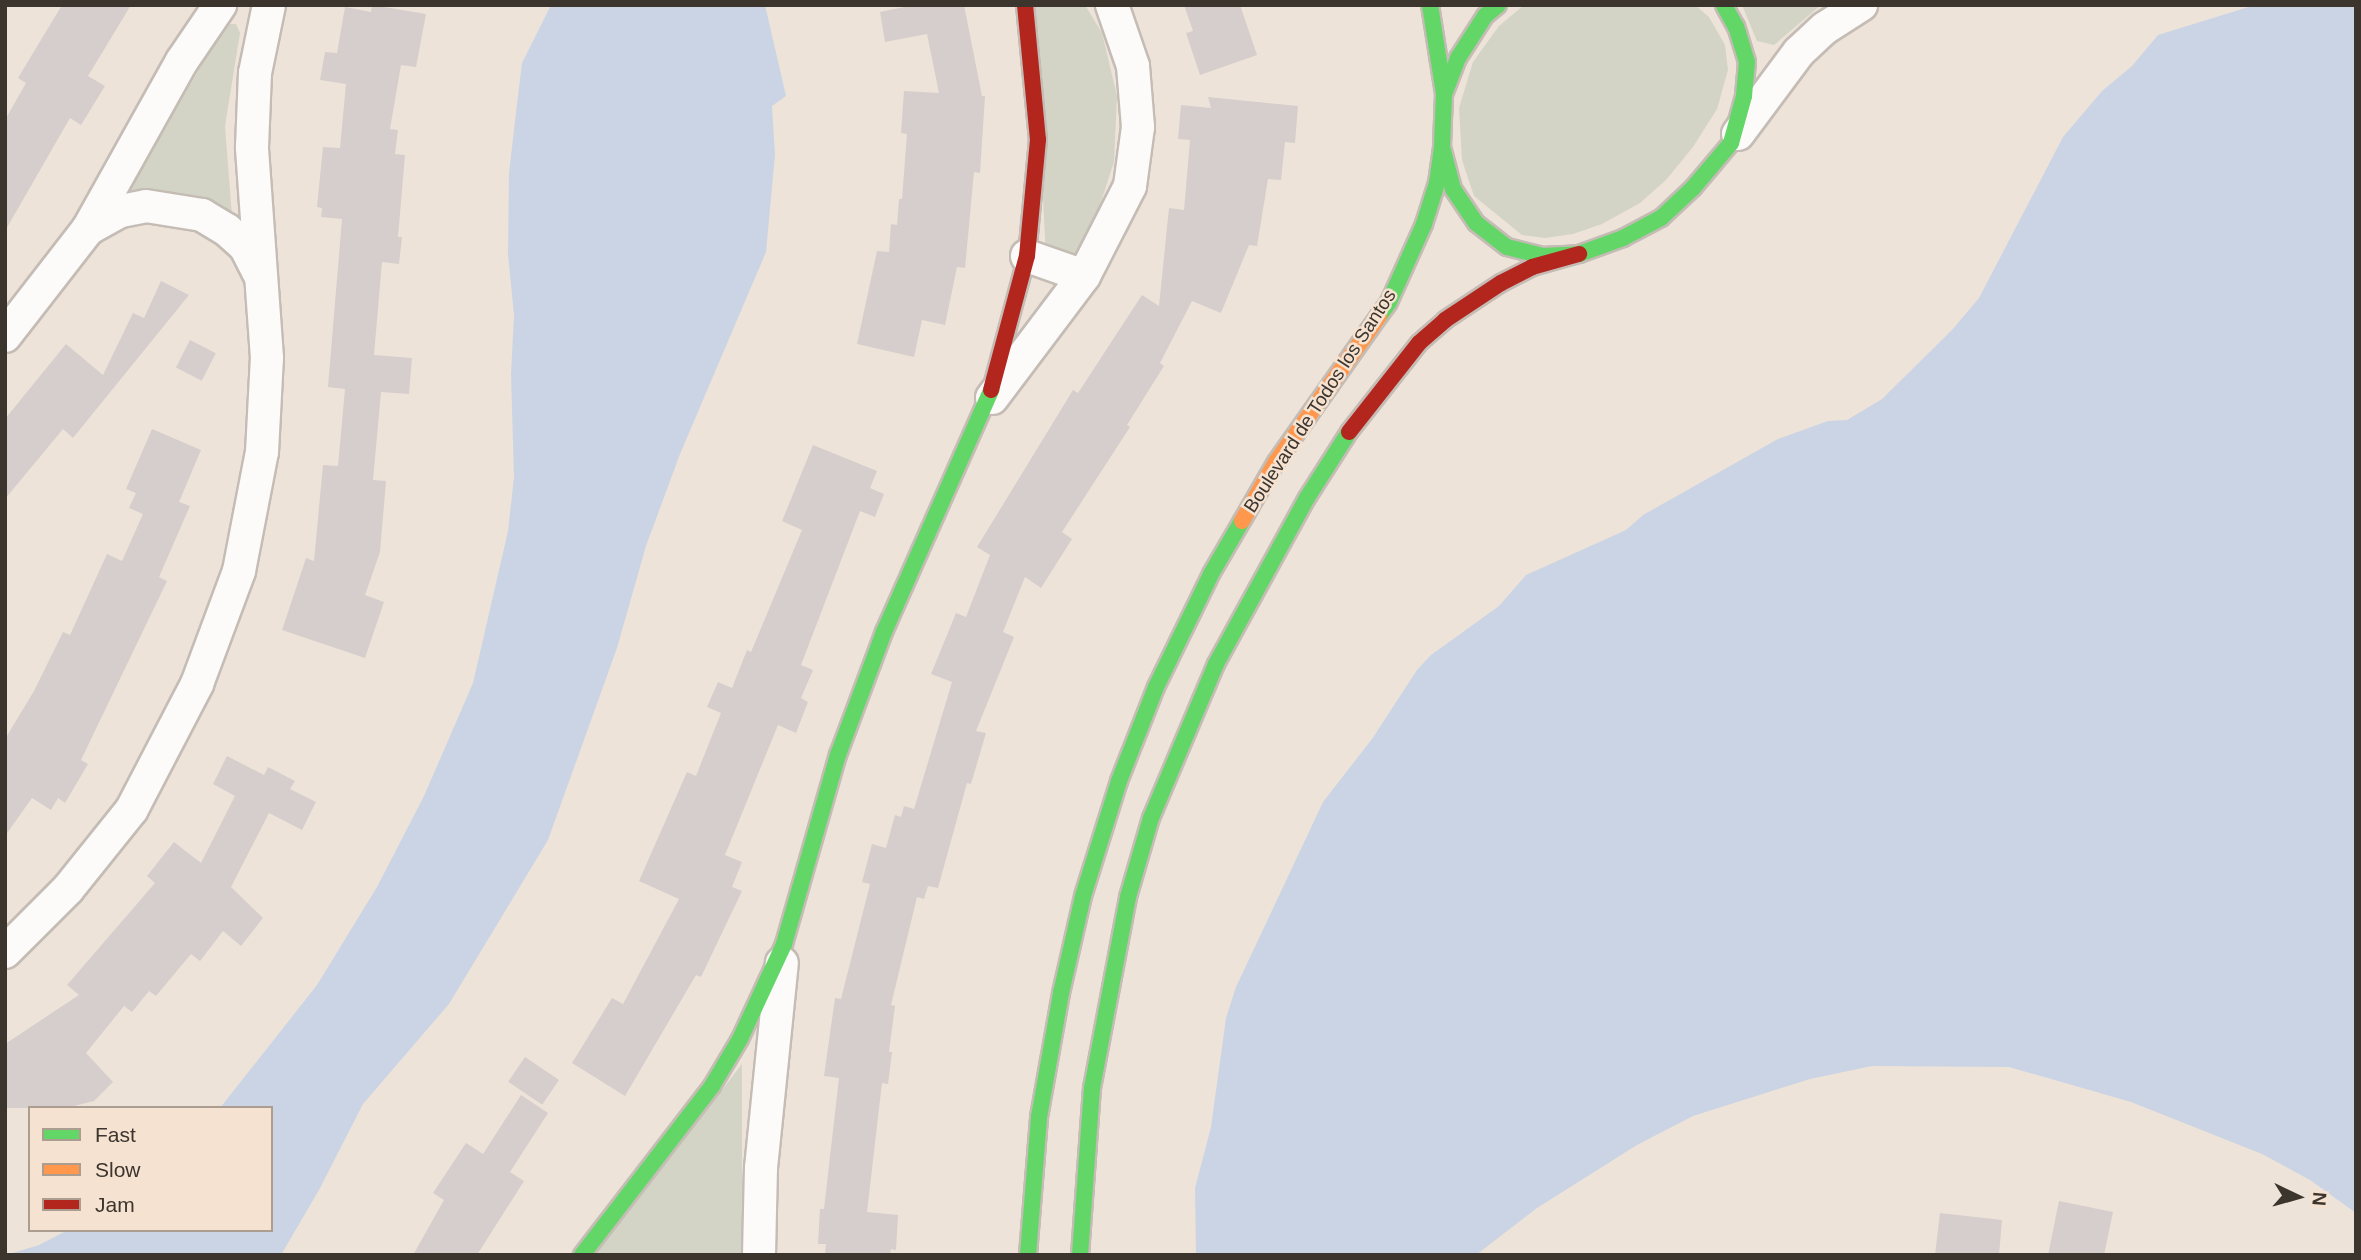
<!DOCTYPE html>
<html>
<head>
<meta charset="utf-8">
<style>
  body { margin:0 }
  #map { position:relative; width:2361px; height:1260px; overflow:hidden; background:#ede3d9; font-family:Arial,sans-serif }
  div>[style] { position:absolute }
  [style*='--x'] { left:calc(var(--x)*1px); top:calc(var(--y)*1px); width:calc(var(--w)*1px); rotate:calc(var(--a)*1deg) }
  .green>* { inset:0; background:#d3d4c5 }
  .water>* { inset:0; background:#cbd4e4 }
  .building>* { inset:0; background:#d6cecc; transform-origin:0 0 }
  .roads { filter:drop-shadow(2px 0 #c4bcb5) drop-shadow(-2px 0 #c4bcb5) drop-shadow(0 2px #c4bcb5) drop-shadow(0 -2px #c4bcb5) }
  .street>* { height:32px; margin:-16px; padding:0 16px; transform-origin:16px; border-radius:16px; background:#fcfbf9 }
  .fast>* { height:16px; margin:-8px; padding:0 8px; transform-origin:8px; border-radius:8px; background:#63d668 }
  .slow>* { height:16px; margin:-8px; padding:0 8px; transform-origin:8px; border-radius:8px; background:#ff974d }
  .jam>* { height:16px; margin:-8px; padding:0 8px; transform-origin:8px; border-radius:8px; background:#b3261e }
  span { translate:-50% -50%; white-space:nowrap; text-align:center; line-height:1.15; -webkit-text-stroke:5px #f5e2d1; paint-order:stroke }
  .street-label { font-size:19px; color:#3c352e }
  .frame { position:absolute; inset:0; border:7px solid #3c352e; pointer-events:none }
  .legend { position:absolute; left:28px; top:1106px; width:245px; height:126px; box-sizing:border-box; background:#f5e2d1; border:2px solid #ab9d90; margin:0; padding:9px 12px; list-style:none; font-size:21px; color:#3c352e }
  .legend li { display:flex; align-items:center; gap:14px; height:35px }
  .legend b { width:35px; border:2px solid #ab9d90 }
  .north { position:absolute; left:2263px; top:1162px; width:70px; height:70px; -webkit-text-stroke:5px #f5e2d1; paint-order:stroke; rotate:95deg; font-size:19px; font-weight:700; line-height:28px; text-align:center; color:#3c352e }
  .north::after { content:''; display:block; margin:auto; width:24px; height:32px; background:#3c352e; clip-path:polygon(50% 0,100% 100%,50% 72%,0 100%) }
</style>
</head>
<body>
<div id="map">
  <div class="green">
    <div style="clip-path:polygon(1033px 5px,1085px 5px,1102px 33px,1117px 96px,1114px 162px,1094px 223px,1078px 254px,1063px 261px,1046px 256px)"></div>
    <div style="clip-path:polygon(1524px 5px,1695px 5px,1709px 17px,1725px 45px,1728px 70px,1717px 109px,1693px 147px,1666px 180px,1640px 203px,1602px 224px,1573px 234px,1545px 238px,1522px 235px,1474px 196px,1462px 160px,1459px 108px,1473px 62px,1499px 26px)"></div>
    <div style="clip-path:polygon(1742px 5px,1821px 5px,1774px 45px,1757px 41px)"></div>
    <div style="clip-path:polygon(226px 24px,236px 24px,240px 33px,225px 126px,232px 216px,132px 200px,127px 191px)"></div>
    <div style="clip-path:polygon(742px 1064px,742px 1255px,595px 1255px)"></div>
  </div>
  <div class="water">
    <div style="clip-path:polygon(551px 5px,765px 5px,786px 96px,772px 106px,775px 155px,766px 252px,680px 454px,646px 546px,617px 648px,548px 840px,449px 1004px,363px 1104px,319px 1190px,281px 1255px,6px 1255px,39px 1245px,68px 1230px,271px 1230px,271px 1108px,220px 1108px,317px 985px,377px 887px,424px 796px,473px 683px,508px 531px,514px 477px,511px 374px,514px 315px,508px 254px,509px 173px,517px 104px,522px 63px)"></div>
    <div style="clip-path:polygon(2255px 5px,2356px 5px,2356px 1213px,2310px 1180px,2262px 1154px,2131px 1102px,2009px 1067px,1872px 1066px,1810px 1079px,1693px 1116px,1637px 1145px,1537px 1208px,1476px 1255px,1196px 1255px,1195px 1188px,1211px 1127px,1226px 1018px,1236px 987px,1323px 802px,1372px 739px,1417px 670px,1431px 655px,1499px 606px,1526px 575px,1626px 530px,1643px 515px,1778px 439px,1828px 421px,1847px 420px,1882px 399px,1952px 330px,1979px 298px,2063px 137px,2102px 91px,2132px 66px,2158px 35px)"></div>
  </div>
  <div class="building">
    <div style="clip-path:polygon(62px 5px,131px 5px,88px 76px,105px 86px,81px 125px,70px 118px,5px 231px,5px 120px,26px 83px,18px 78px)"></div>
    <div style="clip-path:polygon(372px 5px,426px 14px,416px 67px,401px 65px,390px 129px,398px 130px,395px 154px,405px 155px,398px 237px,402px 237px,399px 264px,382px 262px,374px 355px,412px 358px,409px 394px,381px 392px,373px 480px,386px 481px,380px 552px,365px 595px,384px 602px,365px 658px,282px 630px,306px 558px,314px 561px,323px 465px,338px 466px,345px 389px,328px 387px,342px 219px,321px 217px,322px 208px,317px 207px,323px 147px,340px 148px,346px 84px,320px 80px,325px 52px,337px 53px,345px 7px,371px 12px)"></div>
    <div style="clip-path:polygon(914px 5px,964px 5px,982px 96px,985px 96px,980px 173px,974px 172px,965px 268px,957px 267px,945px 325px,922px 320px,914px 357px,857px 344px,877px 251px,889px 252px,891px 224px,897px 225px,899px 199px,902px 199px,907px 134px,901px 133px,904px 91px,939px 93px,927px 34px,885px 42px,880px 12px)"></div>
    <div style="clip-path:polygon(1184px 5px,1240px 5px,1257px 55px,1200px 75px,1186px 33px,1193px 31px)"></div>
    <div style="clip-path:polygon(1208px 97px,1298px 106px,1295px 143px,1285px 142px,1281px 180px,1268px 179px,1257px 246px,1249px 245px,1221px 313px,1192px 301px,1160px 363px,1164px 366px,1127px 425px,1130px 427px,1062px 532px,1072px 539px,1041px 588px,1025px 577px,1003px 632px,1014px 637px,976px 731px,986px 733px,971px 784px,967px 783px,938px 888px,928px 886px,924px 899px,917px 897px,891px 1005px,895px 1006px,889px 1052px,892px 1052px,888px 1084px,882px 1083px,867px 1212px,898px 1215px,896px 1250px,891px 1249px,890px 1255px,825px 1255px,826px 1244px,818px 1244px,820px 1209px,824px 1209px,839px 1078px,824px 1076px,835px 998px,841px 999px,870px 884px,862px 882px,872px 844px,886px 848px,895px 815px,901px 817px,904px 806px,914px 809px,952px 682px,931px 674px,956px 613px,966px 617px,990px 555px,977px 547px,1073px 390px,1078px 393px,1142px 295px,1159px 306px,1169px 208px,1184px 210px,1190px 140px,1178px 139px,1181px 105px,1211px 108px)"></div>
    <div style="clip-path:polygon(161px 281px,189px 295px,73px 438px,63px 429px,5px 499px,5px 419px,66px 344px,103px 375px,133px 313px,144px 318px)"></div>
    <div style="left:190px;top:340px;width:29px;height:31px;rotate:27deg"></div>
    <div style="clip-path:polygon(152px 429px,201px 450px,179px 502px,190px 506px,159px 577px,167px 581px,81px 760px,88px 764px,65px 803px,58px 798px,51px 810px,32px 798px,5px 836px,5px 739px,34px 691px,63px 632px,70px 635px,107px 554px,122px 561px,143px 514px,129px 508px,136px 493px,126px 489px)"></div>
    <div style="clip-path:polygon(813px 445px,877px 471px,870px 488px,884px 494px,875px 517px,860px 511px,801px 665px,813px 670px,801px 698px,808px 702px,796px 733px,778px 725px,725px 855px,742px 862px,732px 887px,742px 891px,701px 977px,696px 975px,625px 1096px,572px 1063px,612px 998px,623px 1004px,679px 899px,639px 881px,687px 772px,696px 776px,721px 713px,707px 707px,718px 682px,732px 688px,747px 650px,751px 652px,802px 530px,782px 521px)"></div>
    <div style="clip-path:polygon(227px 756px,264px 775px,268px 767px,295px 781px,290px 789px,316px 802px,302px 830px,269px 813px,231px 887px,263px 918px,241px 946px,223px 931px,200px 961px,191px 954px,156px 996px,149px 991px,132px 1012px,124px 1006px,86px 1053px,113px 1082px,94px 1101px,66px 1108px,5px 1108px,5px 1044px,79px 995px,67px 985px,155px 883px,147px 876px,174px 842px,201px 863px,235px 796px,213px 784px)"></div>
    <div style="left:525px;top:1057px;width:41px;height:30px;rotate:34deg"></div>
    <div style="clip-path:polygon(521px 1095px,548px 1113px,510px 1172px,524px 1181px,477px 1255px,413px 1255px,444px 1200px,433px 1193px,466px 1143px,483px 1154px)"></div>
    <div style="clip-path:polygon(2059px 1201px,2113px 1212px,2104px 1255px,2048px 1255px)"></div>
    <div style="clip-path:polygon(1940px 1213px,2002px 1220px,1999px 1255px,1935px 1255px)"></div>
  </div>
  <div class="roads">
    <div class="street">
      <div style="--x:1738;--y:134;--w:102;--a:-53.4"></div>
      <div style="--x:1799;--y:52;--w:35;--a:-43"></div>
      <div style="--x:1825;--y:28;--w:43;--a:-32.6"></div>
      <div style="--x:88;--y:229;--w:38;--a:-29"></div>
      <div style="--x:121;--y:211;--w:25;--a:-11"></div>
      <div style="--x:146;--y:206;--w:57;--a:9.1"></div>
      <div style="--x:202;--y:215;--w:29;--a:31"></div>
      <div style="--x:227;--y:230;--w:24;--a:42"></div>
      <div style="--x:245;--y:246;--w:30;--a:63"></div>
      <div style="--x:1027;--y:256;--w:60;--a:19.3"></div>
      <div style="--x:5;--y:336;--w:135;--a:-52.2"></div>
      <div style="--x:88;--y:229;--w:193;--a:-60.8"></div>
      <div style="--x:182;--y:61;--w:68;--a:-55.8"></div>
      <div style="--x:992;--y:398;--w:153;--a:-53"></div>
      <div style="--x:1084;--y:276;--w:101;--a:-62.9"></div>
      <div style="--x:1130;--y:186;--w:60;--a:-82.3"></div>
      <div style="--x:1138;--y:127;--w:61;--a:-94.7"></div>
      <div style="--x:1133;--y:66;--w:65;--a:-109"></div>
      <div style="--x:5;--y:952;--w:89;--a:-45"></div>
      <div style="--x:68;--y:889;--w:102;--a:-51.3"></div>
      <div style="--x:132;--y:809;--w:141;--a:-62.5"></div>
      <div style="--x:197;--y:684;--w:121;--a:-69.6"></div>
      <div style="--x:239;--y:571;--w:121;--a:-79.1"></div>
      <div style="--x:262;--y:452;--w:94;--a:-87"></div>
      <div style="--x:267;--y:358;--w:212;--a:-94.1"></div>
      <div style="--x:252;--y:147;--w:74;--a:-87.7"></div>
      <div style="--x:255;--y:73;--w:69;--a:-78.4"></div>
      <div style="--x:759;--y:1255;--w:87;--a:-88.7"></div>
      <div style="--x:761;--y:1168;--w:206;--a:-84.2"></div>
    </div>
    <div class="fast">
      <div style="--x:1430;--y:5;--w:89;--a:81"></div>
      <div style="--x:1498;--y:5;--w:17;--a:140"></div>
      <div style="--x:1485;--y:16;--w:50;--a:122.7"></div>
      <div style="--x:1458;--y:58;--w:39;--a:111"></div>
      <div style="--x:1444;--y:94;--w:53;--a:92.2"></div>
      <div style="--x:1442;--y:147;--w:43;--a:75.3"></div>
      <div style="--x:1453;--y:189;--w:41;--a:55.9"></div>
      <div style="--x:1476;--y:223;--w:39;--a:38"></div>
      <div style="--x:1507;--y:247;--w:37;--a:14"></div>
      <div style="--x:1543;--y:256;--w:36;--a:-3"></div>
      <div style="--x:1579;--y:254;--w:47;--a:-20"></div>
      <div style="--x:1623;--y:238;--w:43;--a:-27.8"></div>
      <div style="--x:1661;--y:218;--w:44;--a:-43.2"></div>
      <div style="--x:1693;--y:188;--w:59;--a:-49.8"></div>
      <div style="--x:1731;--y:143;--w:49;--a:-74.5"></div>
      <div style="--x:1744;--y:96;--w:34;--a:-85"></div>
      <div style="--x:1747;--y:62;--w:37;--a:-107"></div>
      <div style="--x:1736;--y:27;--w:25;--a:-119"></div>
      <div style="--x:1379;--y:316;--w:17;--a:-54"></div>
      <div style="--x:1389;--y:302;--w:85;--a:-65.8"></div>
      <div style="--x:1424;--y:224;--w:43;--a:-72.4"></div>
      <div style="--x:1437;--y:183;--w:36;--a:-82"></div>
      <div style="--x:582;--y:1255;--w:213;--a:-52.4"></div>
      <div style="--x:712;--y:1086;--w:55;--a:-59.2"></div>
      <div style="--x:740;--y:1039;--w:105;--a:-65.1"></div>
      <div style="--x:784;--y:944;--w:197;--a:-74.1"></div>
      <div style="--x:838;--y:755;--w:131;--a:-69.5"></div>
      <div style="--x:884;--y:632;--w:265;--a:-66.1"></div>
      <div style="--x:1028;--y:1255;--w:138;--a:-85.4"></div>
      <div style="--x:1039;--y:1117;--w:126;--a:-79.9"></div>
      <div style="--x:1061;--y:993;--w:99;--a:-77.2"></div>
      <div style="--x:1083;--y:896;--w:121;--a:-72.6"></div>
      <div style="--x:1119;--y:781;--w:101;--a:-68.5"></div>
      <div style="--x:1156;--y:687;--w:126;--a:-64"></div>
      <div style="--x:1211;--y:574;--w:61;--a:-59.7"></div>
      <div style="--x:1080;--y:1255;--w:167;--a:-85.9"></div>
      <div style="--x:1092;--y:1088;--w:194;--a:-79.3"></div>
      <div style="--x:1128;--y:897;--w:82;--a:-73.8"></div>
      <div style="--x:1151;--y:818;--w:167;--a:-67.1"></div>
      <div style="--x:1216;--y:664;--w:189;--a:-61.3"></div>
      <div style="--x:1307;--y:498;--w:78;--a:-57.5"></div>
    </div>
    <div class="slow">
      <div style="--x:1242;--y:521;--w:68;--a:-60"></div>
      <div style="--x:1276;--y:462;--w:179;--a:-54.8"></div>
    </div>
    <div class="jam">
      <div style="--x:991;--y:390;--w:139;--a:-75"></div>
      <div style="--x:1027;--y:256;--w:117;--a:-84.6"></div>
      <div style="--x:1038;--y:140;--w:136;--a:-95.5"></div>
      <div style="--x:1349;--y:432;--w:113;--a:-51.8"></div>
      <div style="--x:1419;--y:343;--w:35;--a:-41"></div>
      <div style="--x:1445;--y:320;--w:67;--a:-33.5"></div>
      <div style="--x:1501;--y:283;--w:35;--a:-27"></div>
      <div style="--x:1532;--y:267;--w:49;--a:-15.5"></div>
    </div>
  </div>
  <div class="street-label">
    <span style="left:1320px;top:401px;rotate:-57deg">Boulevard de Todos los Santos</span>
  </div>
  <div class="frame"></div>
  <ul class="legend">
  <li><b style="height:9px;background:#63d668"></b>Fast</li>
  <li><b style="height:9px;background:#ff974d"></b>Slow</li>
  <li><b style="height:9px;background:#b3261e"></b>Jam</li>
  </ul>
  <div class="north">N</div>
</div>
</body>
</html>
